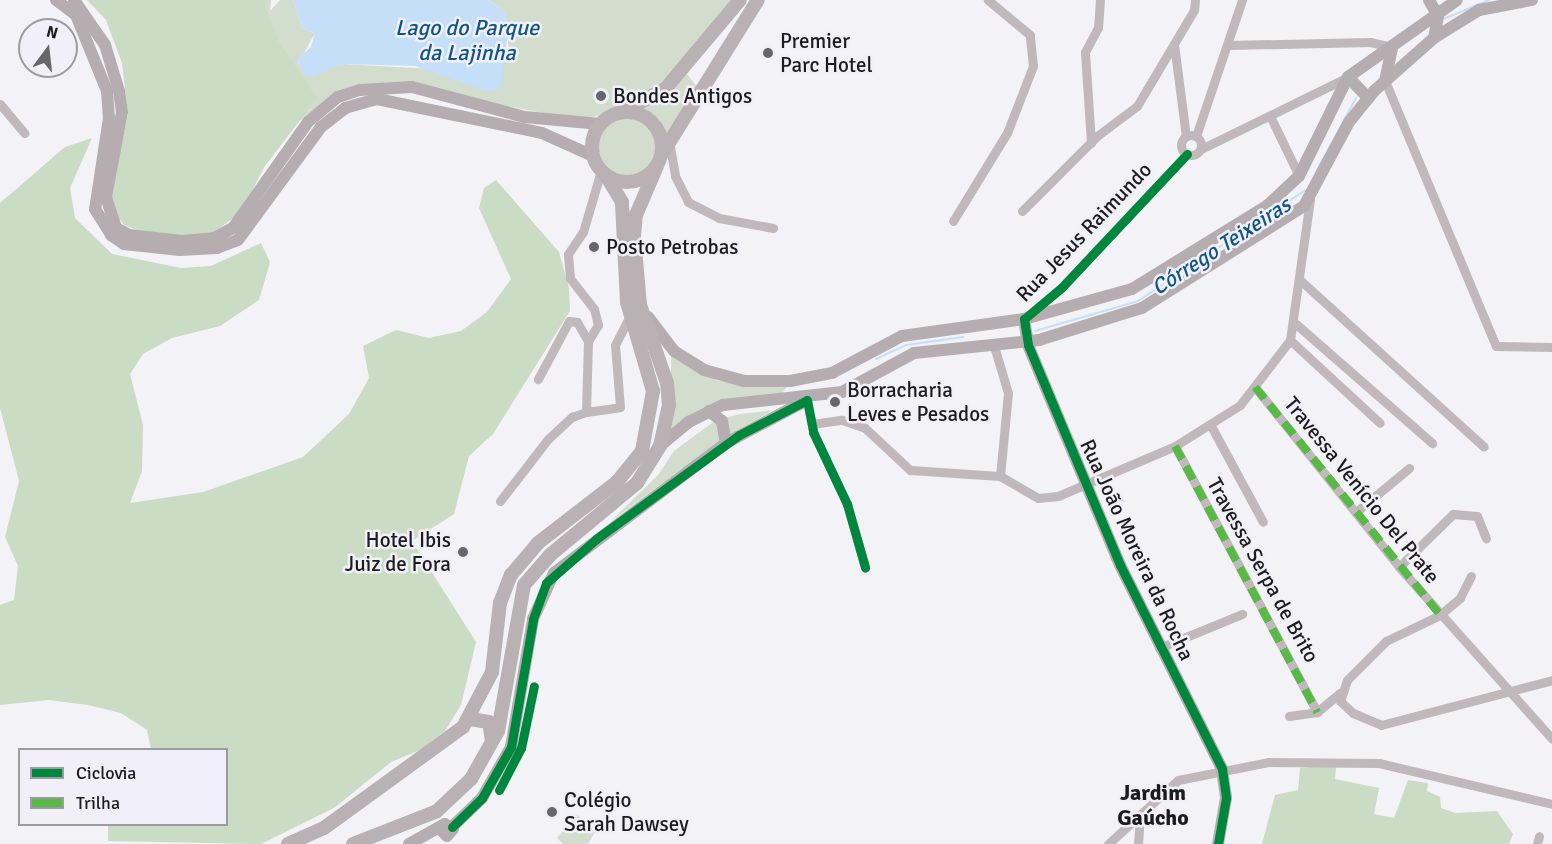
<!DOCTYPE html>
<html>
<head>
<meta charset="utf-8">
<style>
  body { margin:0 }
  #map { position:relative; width:1552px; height:844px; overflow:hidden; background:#f2f2f7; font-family:Signika,sans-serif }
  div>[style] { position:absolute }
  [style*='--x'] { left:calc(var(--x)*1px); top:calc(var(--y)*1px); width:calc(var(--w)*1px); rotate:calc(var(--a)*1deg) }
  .green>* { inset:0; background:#d2ddce }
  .round { border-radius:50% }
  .forest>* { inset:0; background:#cadcc3 }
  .water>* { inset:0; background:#c5dff8 }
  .stream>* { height:2px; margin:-1px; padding:0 1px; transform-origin:1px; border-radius:1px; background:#c5dff8 }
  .street>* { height:9px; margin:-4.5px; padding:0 4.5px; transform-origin:4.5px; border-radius:4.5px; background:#c1b8bc }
  .street>.ring { margin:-4.5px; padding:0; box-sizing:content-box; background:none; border:9px solid #c1b8bc; border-radius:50% }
  .secondary>* { height:12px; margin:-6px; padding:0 6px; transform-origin:6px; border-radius:6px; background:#b6adb0 }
  .primary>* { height:14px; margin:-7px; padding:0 7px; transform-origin:7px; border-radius:7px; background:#b9b1b4 }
  .primary>.ring { margin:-7px; padding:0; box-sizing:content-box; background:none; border:14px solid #b9b1b4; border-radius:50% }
  .quiet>* { height:8px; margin-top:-4px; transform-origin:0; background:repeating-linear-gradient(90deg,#58b947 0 15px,transparent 0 23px) }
  .cycleway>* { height:9px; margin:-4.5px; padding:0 4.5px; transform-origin:4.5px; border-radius:4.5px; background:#00873e }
  .dots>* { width:16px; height:16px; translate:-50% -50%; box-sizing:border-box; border:3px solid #f1f0f9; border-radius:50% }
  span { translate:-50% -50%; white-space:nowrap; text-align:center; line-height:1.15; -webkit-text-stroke:5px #f1f0f9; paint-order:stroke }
  .poi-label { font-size:21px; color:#1c1c1f }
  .left { translate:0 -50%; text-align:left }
  .right { translate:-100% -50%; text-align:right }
  .street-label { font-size:21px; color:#1c1c1f }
  .water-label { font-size:22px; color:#0f5588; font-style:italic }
  .neighbourhood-label { font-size:22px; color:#1c1c1f; font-weight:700 }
  .legend { position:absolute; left:18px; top:748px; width:210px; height:78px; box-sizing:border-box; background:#f1f0f9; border:2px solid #9c9ba2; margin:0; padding:8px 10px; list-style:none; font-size:18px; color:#1c1c1f }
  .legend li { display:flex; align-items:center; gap:12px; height:30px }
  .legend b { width:30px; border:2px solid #9c9ba2 }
  .north { position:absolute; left:18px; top:18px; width:60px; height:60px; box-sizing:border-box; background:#f1f0f9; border:2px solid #9c9ba2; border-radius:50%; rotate:15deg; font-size:16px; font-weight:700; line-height:24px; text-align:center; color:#1c1c1f }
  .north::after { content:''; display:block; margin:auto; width:21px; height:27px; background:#67676b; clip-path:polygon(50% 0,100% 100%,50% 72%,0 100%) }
</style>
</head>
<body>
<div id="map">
  <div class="green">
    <div style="clip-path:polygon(211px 0,271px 0,270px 11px,280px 0,293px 0,302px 29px,315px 33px,298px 64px,317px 74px,343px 64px,432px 69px,509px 52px,505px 12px,489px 0,735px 0,654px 90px,612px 113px,578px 120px,387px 82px,333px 94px,301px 120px,255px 83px)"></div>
    <div style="clip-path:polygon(684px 70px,698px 88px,663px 151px,652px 122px,628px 110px)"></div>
    <div class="round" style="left:595px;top:115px;width:64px;height:64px"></div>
    <div style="clip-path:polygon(671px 354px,718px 381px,788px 386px,782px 393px,750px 397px,671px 430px)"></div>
    <div style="clip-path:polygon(773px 410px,731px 434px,723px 418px,741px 414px)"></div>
    <div style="clip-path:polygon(716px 420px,720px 441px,611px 521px,658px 475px,674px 451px)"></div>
    <div style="clip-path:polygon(577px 815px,596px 830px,588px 844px,563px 844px,557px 838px)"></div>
  </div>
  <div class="forest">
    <div style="clip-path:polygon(87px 0,263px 0,279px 42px,317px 98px,265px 166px,241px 212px,213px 233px,181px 238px,147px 234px,124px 225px,116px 214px,110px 197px,128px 114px,122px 63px,106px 20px)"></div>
    <div style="clip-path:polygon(92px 138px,70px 188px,75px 218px,112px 254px,181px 268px,211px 266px,261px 243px,270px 262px,259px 300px,220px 326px,172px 338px,143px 354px,130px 374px,143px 425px,142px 471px,130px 503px,203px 492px,303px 457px,349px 414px,369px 378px,363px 346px,396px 330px,429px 338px,461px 331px,487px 312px,511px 279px,479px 208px,484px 188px,496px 180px,559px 252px,569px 288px,570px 311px,493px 434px,469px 456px,454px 514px,412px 541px,476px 642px,461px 705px,445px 731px,420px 750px,391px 762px,334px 808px,261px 844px,108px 841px,108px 825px,226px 824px,226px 750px,151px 749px,147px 730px,121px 713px,88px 705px,49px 700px,0 705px,0 605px,14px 600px,18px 566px,5px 537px,19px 481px,0 408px,0 203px,65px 147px)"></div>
    <div style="clip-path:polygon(1324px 766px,1336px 767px,1335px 779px,1379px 788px,1374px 814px,1394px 818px,1408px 780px,1428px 783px,1427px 791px,1440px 797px,1441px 808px,1455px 813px,1497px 811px,1513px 834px,1509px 844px,1262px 844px,1275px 795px,1298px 790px,1300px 768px)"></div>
  </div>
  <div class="water">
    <div style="clip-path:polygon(293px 0,489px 0,505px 12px,509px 26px,500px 88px,489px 92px,415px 66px,343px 64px,313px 77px,303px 75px,297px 59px,311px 47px,315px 33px,302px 29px)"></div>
  </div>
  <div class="stream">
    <div style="--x:1441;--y:20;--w:52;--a:-22.6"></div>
    <div style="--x:1316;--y:172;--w:84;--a:-61.6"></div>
    <div style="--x:1035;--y:331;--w:107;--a:-16.2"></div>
    <div style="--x:1138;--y:301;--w:201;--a:-33.5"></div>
    <div style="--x:876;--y:359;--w:33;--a:-25"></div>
    <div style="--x:906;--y:345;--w:58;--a:-8"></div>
  </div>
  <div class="street">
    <div style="--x:1174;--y:44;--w:93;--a:82.6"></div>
    <div style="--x:1228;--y:45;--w:142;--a:-1.2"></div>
    <div style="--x:1370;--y:42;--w:23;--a:13"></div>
    <div style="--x:1385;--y:81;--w:287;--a:67.3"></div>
    <div style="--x:1496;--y:346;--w:56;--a:1"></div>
    <div style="--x:0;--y:104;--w:38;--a:50"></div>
    <div style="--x:1270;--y:116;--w:67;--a:64.2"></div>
    <div class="ring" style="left:1181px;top:135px;width:11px;height:11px"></div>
    <div style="--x:1196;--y:136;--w:144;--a:-71.3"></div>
    <div style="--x:669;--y:141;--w:36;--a:80"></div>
    <div style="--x:675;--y:176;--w:29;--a:63"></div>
    <div style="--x:688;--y:202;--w:35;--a:27"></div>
    <div style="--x:719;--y:218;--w:55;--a:10.5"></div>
    <div style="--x:1091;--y:143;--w:91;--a:-93.8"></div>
    <div style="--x:1085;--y:52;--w:27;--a:-62"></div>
    <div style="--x:1098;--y:28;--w:28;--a:-86"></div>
    <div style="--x:1201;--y:149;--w:164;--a:-26.1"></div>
    <div style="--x:1022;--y:211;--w:106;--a:-45"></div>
    <div style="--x:1097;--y:136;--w:50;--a:-36.9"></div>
    <div style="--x:1137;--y:106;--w:112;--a:-59.3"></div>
    <div style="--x:1194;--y:10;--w:10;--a:-84"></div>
    <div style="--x:953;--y:221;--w:103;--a:-58.5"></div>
    <div style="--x:1007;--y:133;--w:72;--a:-68.8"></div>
    <div style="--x:1033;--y:66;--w:31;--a:-96"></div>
    <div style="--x:1030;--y:35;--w:55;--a:-140.2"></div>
    <div style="--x:1300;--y:280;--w:248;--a:42.2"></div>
    <div style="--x:1025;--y:318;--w:47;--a:-39.8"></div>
    <div style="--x:1061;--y:288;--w:184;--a:-46.8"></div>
    <div style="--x:1296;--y:324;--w:181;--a:41.2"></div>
    <div style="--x:1290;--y:340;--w:122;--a:42.7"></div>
    <div style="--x:588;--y:341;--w:19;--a:-58"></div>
    <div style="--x:598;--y:325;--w:16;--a:-104"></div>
    <div style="--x:594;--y:309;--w:39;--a:-128"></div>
    <div style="--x:570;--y:278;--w:24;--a:-95"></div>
    <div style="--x:568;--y:254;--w:27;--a:-56"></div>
    <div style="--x:583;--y:232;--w:64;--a:-73.6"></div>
    <div style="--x:994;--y:346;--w:49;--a:73.4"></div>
    <div style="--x:1008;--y:393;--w:83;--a:95.5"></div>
    <div style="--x:1255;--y:387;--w:231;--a:51.3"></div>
    <div style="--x:1399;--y:567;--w:230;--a:48.3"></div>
    <div style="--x:807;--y:400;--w:33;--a:79"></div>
    <div style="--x:813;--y:432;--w:80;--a:64.7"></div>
    <div style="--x:847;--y:504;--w:66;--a:74.1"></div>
    <div style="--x:586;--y:412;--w:34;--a:-8"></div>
    <div style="--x:620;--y:407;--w:62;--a:-94.6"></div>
    <div style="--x:615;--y:345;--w:35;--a:-63"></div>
    <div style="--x:812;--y:424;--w:30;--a:-8"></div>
    <div style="--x:842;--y:420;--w:24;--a:19"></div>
    <div style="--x:865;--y:428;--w:62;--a:43"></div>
    <div style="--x:910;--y:470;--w:90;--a:3.8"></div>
    <div style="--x:1000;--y:476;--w:44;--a:30.1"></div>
    <div style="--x:1038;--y:498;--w:20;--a:-6"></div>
    <div style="--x:1058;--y:496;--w:127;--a:-23.1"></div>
    <div style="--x:1175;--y:446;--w:77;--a:-32.2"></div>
    <div style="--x:1240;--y:405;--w:82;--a:-52.4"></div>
    <div style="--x:1290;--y:340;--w:142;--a:-81.9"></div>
    <div style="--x:1210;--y:424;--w:111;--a:61.6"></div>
    <div style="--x:1175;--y:446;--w:302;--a:61.9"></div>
    <div style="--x:500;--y:501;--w:78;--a:-52.3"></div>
    <div style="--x:548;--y:439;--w:33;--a:-43"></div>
    <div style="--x:572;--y:417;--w:15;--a:-20"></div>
    <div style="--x:586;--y:412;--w:71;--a:-88.4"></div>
    <div style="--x:588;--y:341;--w:22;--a:-120"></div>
    <div style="--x:577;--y:322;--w:8;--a:-173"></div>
    <div style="--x:569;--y:321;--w:66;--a:118.1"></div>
    <div style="--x:1356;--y:512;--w:69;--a:-39.7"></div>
    <div style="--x:1399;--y:567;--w:76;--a:-44.5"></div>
    <div style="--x:1453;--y:514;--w:24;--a:5"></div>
    <div style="--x:1477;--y:516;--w:24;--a:68"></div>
    <div style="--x:1471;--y:576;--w:25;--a:117"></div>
    <div style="--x:1460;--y:598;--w:26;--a:140"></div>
    <div style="--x:1440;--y:615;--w:60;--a:154.3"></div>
    <div style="--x:1386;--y:641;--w:55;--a:135"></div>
    <div style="--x:1347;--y:680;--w:22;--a:108"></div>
    <div style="--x:1340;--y:701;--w:18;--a:43"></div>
    <div style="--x:1353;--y:713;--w:30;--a:23"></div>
    <div style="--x:1381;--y:725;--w:177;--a:-14.7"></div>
    <div style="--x:1159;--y:648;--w:90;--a:-22.3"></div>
    <div style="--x:1317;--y:712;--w:30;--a:-40"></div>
    <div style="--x:1289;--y:716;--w:28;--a:-8"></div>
    <div style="--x:1108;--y:844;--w:95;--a:-42.4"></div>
    <div style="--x:1178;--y:780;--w:93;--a:-11.2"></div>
    <div style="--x:1269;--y:762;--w:110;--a:0.5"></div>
    <div style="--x:1379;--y:763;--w:178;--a:13.3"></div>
    <div style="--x:1138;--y:844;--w:28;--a:-86"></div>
    <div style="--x:1537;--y:844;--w:8;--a:-76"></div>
  </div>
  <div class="secondary">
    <div style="--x:56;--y:0;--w:25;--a:37"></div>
    <div style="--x:76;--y:15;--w:82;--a:67.8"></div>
    <div style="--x:107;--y:91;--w:27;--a:86"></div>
    <div style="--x:109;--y:118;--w:92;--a:98.7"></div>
    <div style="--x:95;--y:209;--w:31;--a:58"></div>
    <div style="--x:111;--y:235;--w:16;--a:35"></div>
    <div style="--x:124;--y:244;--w:56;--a:6.1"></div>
    <div style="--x:180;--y:250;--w:37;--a:-3"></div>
    <div style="--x:217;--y:248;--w:22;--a:-21"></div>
    <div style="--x:238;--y:240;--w:140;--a:-53.7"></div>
    <div style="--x:321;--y:127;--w:31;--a:-38"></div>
    <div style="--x:345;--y:108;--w:33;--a:-16"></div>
    <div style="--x:377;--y:99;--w:168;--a:11.6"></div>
    <div style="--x:542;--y:133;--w:56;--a:24.3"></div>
    <div style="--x:74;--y:0;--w:55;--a:55.4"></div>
    <div style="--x:105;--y:45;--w:48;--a:73.1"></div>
    <div style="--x:119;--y:91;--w:21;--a:82"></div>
    <div style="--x:122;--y:112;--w:86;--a:100.7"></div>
    <div style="--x:106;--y:197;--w:33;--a:72"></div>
    <div style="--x:116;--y:228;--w:15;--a:28"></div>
    <div style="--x:129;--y:235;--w:53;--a:6.5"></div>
    <div style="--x:182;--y:241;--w:32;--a:-5"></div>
    <div style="--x:214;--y:238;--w:21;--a:-28"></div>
    <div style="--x:233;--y:228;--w:130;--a:-54.7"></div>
    <div style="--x:308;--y:122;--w:39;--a:-40"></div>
    <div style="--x:338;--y:97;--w:23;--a:-18"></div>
    <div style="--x:360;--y:90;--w:52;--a:-3.3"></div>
    <div style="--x:412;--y:87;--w:117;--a:14.9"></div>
    <div style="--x:525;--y:117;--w:75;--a:5.3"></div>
    <div style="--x:1429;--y:0;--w:18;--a:61"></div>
    <div style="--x:1438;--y:16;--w:22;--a:100"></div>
    <div style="--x:1348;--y:77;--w:29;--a:46"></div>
    <div style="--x:1385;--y:81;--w:35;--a:-78"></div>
    <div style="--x:648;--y:317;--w:43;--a:52.6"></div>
    <div style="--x:674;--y:351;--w:36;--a:32"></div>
    <div style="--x:704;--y:370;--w:41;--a:15.4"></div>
    <div style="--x:744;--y:381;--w:46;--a:0"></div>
    <div style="--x:790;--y:381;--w:43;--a:-10.8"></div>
    <div style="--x:832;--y:373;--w:79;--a:-27.9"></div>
    <div style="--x:902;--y:336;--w:123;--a:-7.9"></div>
    <div style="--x:1024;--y:319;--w:112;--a:-15.5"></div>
    <div style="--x:1132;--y:289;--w:158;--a:-31.6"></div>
    <div style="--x:1267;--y:206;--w:44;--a:-43.2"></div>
    <div style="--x:1299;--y:176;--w:110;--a:-63.7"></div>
    <div style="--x:1348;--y:77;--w:133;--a:-35.2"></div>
    <div style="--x:1024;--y:319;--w:26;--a:81"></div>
    <div style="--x:1028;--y:345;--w:238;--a:67.3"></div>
    <div style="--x:1120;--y:565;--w:228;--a:63.4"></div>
    <div style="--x:1222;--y:769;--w:29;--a:82"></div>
    <div style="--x:1226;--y:798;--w:47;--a:99.9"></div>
    <div style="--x:709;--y:411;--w:16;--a:38"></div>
    <div style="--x:722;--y:421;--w:22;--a:80"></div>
    <div style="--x:660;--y:446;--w:38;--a:-40"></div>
    <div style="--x:689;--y:422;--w:38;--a:-27"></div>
    <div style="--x:723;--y:405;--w:120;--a:-6.2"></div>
    <div style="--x:842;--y:392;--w:82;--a:-28.4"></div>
    <div style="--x:914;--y:353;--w:126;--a:-5.9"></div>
    <div style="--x:1039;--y:340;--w:108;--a:-17.3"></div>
    <div style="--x:1142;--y:308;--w:191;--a:-32.2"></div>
    <div style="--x:1304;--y:206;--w:95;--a:-61.8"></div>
    <div style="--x:1349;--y:122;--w:40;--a:-51"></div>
    <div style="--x:1374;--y:91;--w:80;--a:-41.5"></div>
    <div style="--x:1434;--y:38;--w:53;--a:-31.9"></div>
    <div style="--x:1479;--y:10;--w:54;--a:-10.7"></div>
    <div style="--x:452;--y:827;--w:42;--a:-44"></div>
    <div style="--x:482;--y:798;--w:59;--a:-60.4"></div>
    <div style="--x:511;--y:747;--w:130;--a:-80.2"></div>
    <div style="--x:533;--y:619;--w:51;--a:-65.5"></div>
    <div style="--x:554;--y:573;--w:216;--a:-37.1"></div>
    <div style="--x:726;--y:443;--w:87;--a:-28"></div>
    <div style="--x:409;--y:844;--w:41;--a:-29.1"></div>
    <div style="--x:445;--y:824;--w:9;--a:32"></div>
    <div style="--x:453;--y:829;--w:9;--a:131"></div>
    <div style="--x:447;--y:836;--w:8;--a:-135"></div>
  </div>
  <div class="primary">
    <div style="--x:624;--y:111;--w:47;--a:-28.2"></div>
    <div style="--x:665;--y:89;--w:116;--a:-49.9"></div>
    <div class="ring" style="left:592px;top:112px;width:56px;height:56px"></div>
    <div style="--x:662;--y:154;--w:181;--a:-58.1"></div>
    <div style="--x:470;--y:719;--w:19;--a:9"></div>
    <div style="--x:489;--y:722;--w:18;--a:81"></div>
    <div style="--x:288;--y:844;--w:39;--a:-24"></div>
    <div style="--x:324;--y:828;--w:172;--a:-36"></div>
    <div style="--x:463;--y:727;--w:62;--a:-62.2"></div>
    <div style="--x:492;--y:672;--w:69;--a:-83.4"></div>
    <div style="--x:500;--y:603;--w:30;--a:-69"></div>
    <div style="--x:511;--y:575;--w:42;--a:-49.8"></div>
    <div style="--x:538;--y:543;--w:100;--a:-37.7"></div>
    <div style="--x:617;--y:482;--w:40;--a:-51"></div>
    <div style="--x:642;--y:451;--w:61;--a:-79.6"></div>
    <div style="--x:653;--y:391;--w:93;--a:-106.3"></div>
    <div style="--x:627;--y:302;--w:100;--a:-92.9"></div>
    <div style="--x:622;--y:202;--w:31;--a:-121"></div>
    <div style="--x:353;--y:844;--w:90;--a:-21.4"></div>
    <div style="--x:437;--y:811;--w:47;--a:-43.3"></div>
    <div style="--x:471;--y:779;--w:55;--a:-60.6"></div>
    <div style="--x:498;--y:731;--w:148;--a:-79.9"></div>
    <div style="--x:524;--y:585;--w:40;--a:-49"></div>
    <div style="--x:550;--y:555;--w:113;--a:-39.6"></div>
    <div style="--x:637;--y:483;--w:44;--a:-58.1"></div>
    <div style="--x:660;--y:446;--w:42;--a:-77.6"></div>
    <div style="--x:669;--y:405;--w:22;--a:-95"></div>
    <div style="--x:667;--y:383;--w:83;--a:-109.1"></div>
    <div style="--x:640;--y:305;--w:69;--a:-95"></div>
    <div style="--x:634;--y:236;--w:21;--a:-85"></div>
    <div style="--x:636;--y:215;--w:53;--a:-66.8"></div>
  </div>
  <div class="quiet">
    <div style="--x:1255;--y:387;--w:294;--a:50.9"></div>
    <div style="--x:1175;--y:446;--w:302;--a:61.9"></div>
  </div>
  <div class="cycleway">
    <div style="--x:1187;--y:154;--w:184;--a:133.2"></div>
    <div style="--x:1061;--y:288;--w:48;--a:140"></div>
    <div style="--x:1024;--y:319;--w:26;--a:81"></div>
    <div style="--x:1028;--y:345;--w:238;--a:67.3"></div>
    <div style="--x:1120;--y:565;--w:228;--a:63.4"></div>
    <div style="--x:1222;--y:769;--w:29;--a:82"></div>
    <div style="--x:1226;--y:798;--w:47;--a:99.9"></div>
    <div style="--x:499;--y:790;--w:47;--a:-62.4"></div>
    <div style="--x:521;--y:748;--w:63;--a:-78.2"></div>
    <div style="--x:452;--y:827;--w:42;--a:-44"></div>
    <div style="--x:482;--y:798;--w:59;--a:-60.4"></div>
    <div style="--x:511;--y:747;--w:130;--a:-80.2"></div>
    <div style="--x:533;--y:619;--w:38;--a:-70"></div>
    <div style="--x:546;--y:583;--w:67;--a:-41.3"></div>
    <div style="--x:596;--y:539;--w:177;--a:-36"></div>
    <div style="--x:739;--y:435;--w:76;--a:-27.2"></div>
    <div style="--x:807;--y:400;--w:33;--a:79"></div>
    <div style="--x:813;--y:432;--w:80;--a:64.7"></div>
    <div style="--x:847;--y:504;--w:66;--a:74.1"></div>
  </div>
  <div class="dots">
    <div style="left:768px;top:53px;background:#67676b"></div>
    <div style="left:601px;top:96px;background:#67676b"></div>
    <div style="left:594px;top:247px;background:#67676b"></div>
    <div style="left:835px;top:402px;background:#67676b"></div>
    <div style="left:463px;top:552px;background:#67676b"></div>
    <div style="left:552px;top:812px;background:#67676b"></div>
  </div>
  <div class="poi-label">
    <span class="left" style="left:780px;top:53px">Premier<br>Parc Hotel</span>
    <span class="left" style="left:613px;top:96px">Bondes Antigos</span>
    <span class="left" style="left:606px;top:247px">Posto Petrobas</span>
    <span class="left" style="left:847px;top:402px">Borracharia<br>Leves e Pesados</span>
    <span class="right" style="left:451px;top:552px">Hotel Ibis<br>Juiz de Fora</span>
    <span class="left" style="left:564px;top:812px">Colégio<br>Sarah Dawsey</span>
  </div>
  <div class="street-label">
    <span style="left:1084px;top:232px;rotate:-46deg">Rua Jesus Raimundo</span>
    <span style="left:1362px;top:490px;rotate:51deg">Travessa Venício Del Prate</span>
    <span style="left:1137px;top:550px;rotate:65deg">Rua João Moreira da Rocha</span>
    <span style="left:1263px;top:570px;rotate:61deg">Travessa Serpa de Brito</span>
  </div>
  <div class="water-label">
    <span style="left:467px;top:40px">Lago do Parque<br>da Lajinha</span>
    <span style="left:1221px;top:246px;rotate:-33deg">Córrego Teixeiras</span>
  </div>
  <div class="neighbourhood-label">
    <span style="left:1153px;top:805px">Jardim<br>Gaúcho</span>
  </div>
  <ul class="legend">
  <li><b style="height:8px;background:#00873e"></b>Ciclovia</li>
  <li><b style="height:8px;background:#58b947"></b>Trilha</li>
  </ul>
  <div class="north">N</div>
</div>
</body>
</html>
